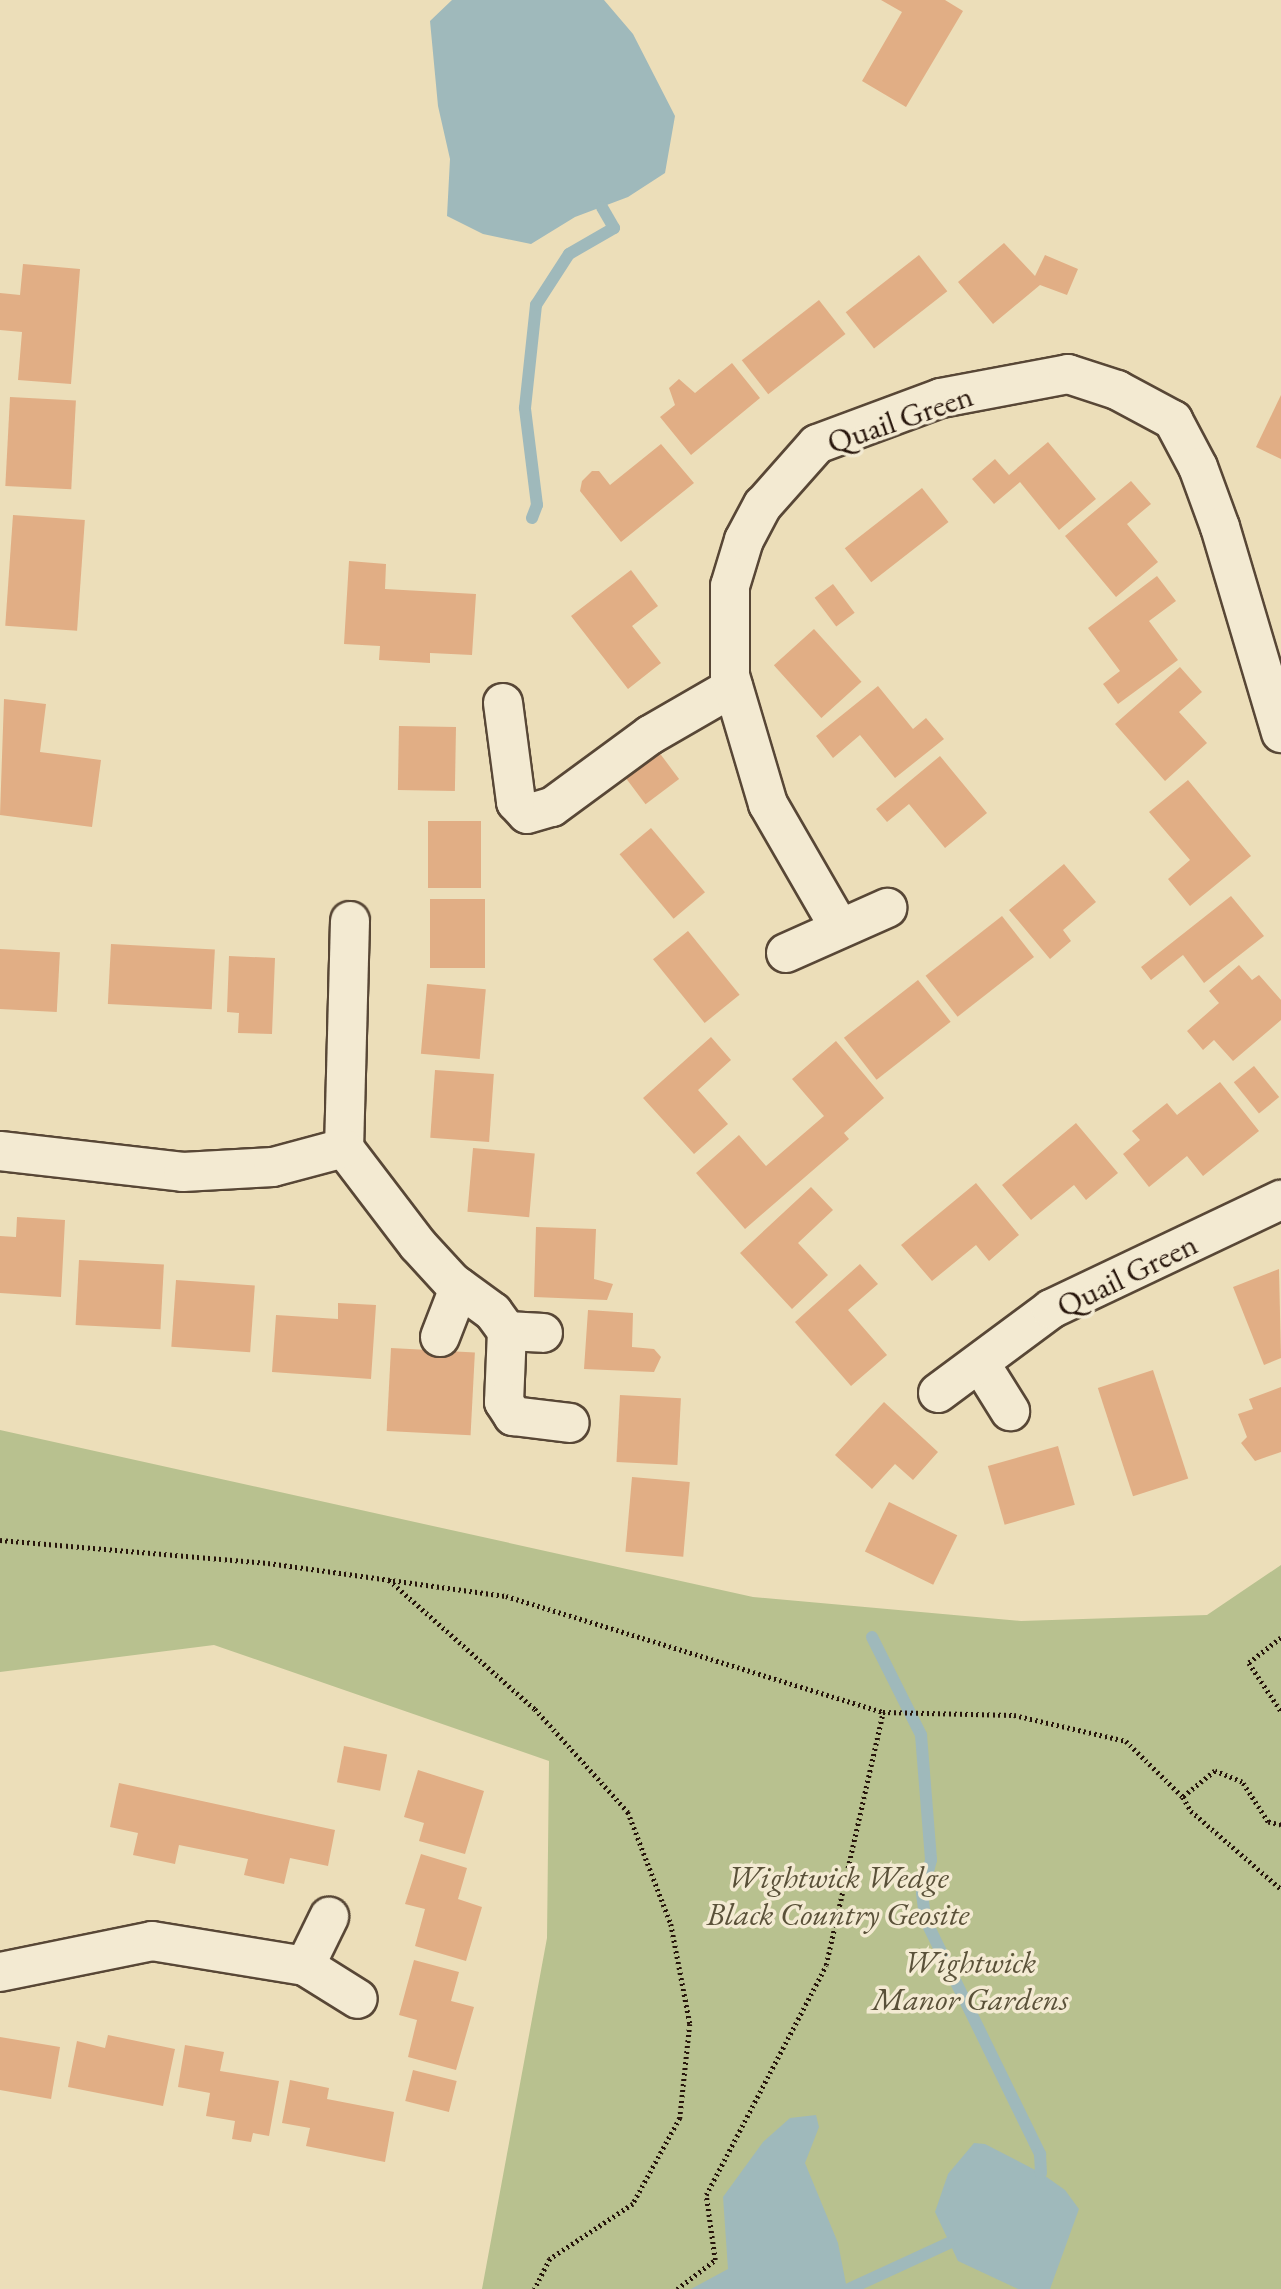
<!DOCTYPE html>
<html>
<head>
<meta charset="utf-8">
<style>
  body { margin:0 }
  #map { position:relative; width:1281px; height:2289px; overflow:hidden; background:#ecdeb9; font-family:"EB Garamond",serif }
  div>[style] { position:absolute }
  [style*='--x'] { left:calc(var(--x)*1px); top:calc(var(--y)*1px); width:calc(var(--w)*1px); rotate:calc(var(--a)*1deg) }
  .green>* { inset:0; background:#b8c18f }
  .water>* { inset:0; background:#9fb9bb }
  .stream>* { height:12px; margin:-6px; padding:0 6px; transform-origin:6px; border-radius:6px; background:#9fb9bb }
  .building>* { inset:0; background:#e1ae85; transform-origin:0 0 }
  .path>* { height:4.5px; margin-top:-2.25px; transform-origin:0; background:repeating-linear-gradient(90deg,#27150b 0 2px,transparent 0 5.5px) }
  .roads { filter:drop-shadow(2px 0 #584736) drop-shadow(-2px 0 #584736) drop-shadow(0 2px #584736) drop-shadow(0 -2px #584736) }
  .minor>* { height:38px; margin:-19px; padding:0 19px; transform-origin:19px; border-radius:19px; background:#f3ead2 }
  span { translate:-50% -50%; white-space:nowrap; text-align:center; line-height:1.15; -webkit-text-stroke:7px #f3ead2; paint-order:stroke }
  .street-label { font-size:32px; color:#27150b }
  .park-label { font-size:32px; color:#5a5139; font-style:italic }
</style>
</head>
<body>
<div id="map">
  <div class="green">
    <div style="clip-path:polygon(0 1430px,753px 1597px,1021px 1621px,1207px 1615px,1281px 1565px,1281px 2289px,482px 2289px,547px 1938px,549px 1761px,214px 1645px,0 1672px)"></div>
  </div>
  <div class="water">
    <div style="clip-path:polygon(452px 0,604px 0,633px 34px,675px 116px,665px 173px,628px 197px,575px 217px,531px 244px,483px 234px,447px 216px,450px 159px,438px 106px,430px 21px)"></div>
    <div style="clip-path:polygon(816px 2115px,819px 2127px,805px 2163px,838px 2243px,847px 2289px,691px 2289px,728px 2269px,723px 2197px,763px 2142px,790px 2118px)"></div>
    <div style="clip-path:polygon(974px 2143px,985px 2144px,1041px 2173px,1065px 2190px,1079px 2209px,1050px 2289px,1018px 2289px,958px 2261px,935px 2212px,948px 2174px)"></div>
  </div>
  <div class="stream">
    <div style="--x:532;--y:518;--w:14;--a:-69"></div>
    <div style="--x:537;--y:505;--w:98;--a:-97.1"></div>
    <div style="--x:525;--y:408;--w:104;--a:-83.9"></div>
    <div style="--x:536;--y:305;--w:61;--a:-57.1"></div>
    <div style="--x:569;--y:254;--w:52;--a:-30"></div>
    <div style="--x:614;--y:228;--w:24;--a:-120"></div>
    <div style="--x:872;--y:1637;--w:110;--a:63.4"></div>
    <div style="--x:921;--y:1735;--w:125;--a:85.4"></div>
    <div style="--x:931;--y:1860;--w:34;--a:105"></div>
    <div style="--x:922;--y:1893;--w:26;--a:83"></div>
    <div style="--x:925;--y:1919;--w:262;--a:63.9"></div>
    <div style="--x:1040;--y:2154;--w:19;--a:87"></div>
    <div style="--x:849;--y:2289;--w:110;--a:-24.7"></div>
  </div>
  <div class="building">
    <div style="clip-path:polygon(881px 0,945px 0,963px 11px,906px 107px,862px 81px,902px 12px)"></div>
    <div style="clip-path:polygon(1004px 243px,1035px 276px,1045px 255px,1078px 269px,1067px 295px,1040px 285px,993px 324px,958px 282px)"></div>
    <div style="left:919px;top:255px;width:46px;height:93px;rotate:52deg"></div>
    <div style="clip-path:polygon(23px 264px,80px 269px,71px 384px,18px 380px,22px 332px,0 330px,0 293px,20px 295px)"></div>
    <div style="left:819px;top:300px;width:43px;height:98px;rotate:52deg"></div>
    <div style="clip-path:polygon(732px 363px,760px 398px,691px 455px,660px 417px,675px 405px,669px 388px,679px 379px,695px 393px)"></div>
    <div style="clip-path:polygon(1281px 395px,1281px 459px,1256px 447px)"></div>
    <div style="left:10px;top:397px;width:66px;height:89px;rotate:3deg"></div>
    <div style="clip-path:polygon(1048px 442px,1096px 499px,1059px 530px,1020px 482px,994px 504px,972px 479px,995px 459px,1009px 475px)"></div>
    <div style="clip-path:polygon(661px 444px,694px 483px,621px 542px,580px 491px,582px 481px,592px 471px,599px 471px,610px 485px)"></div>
    <div style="clip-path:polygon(1131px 481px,1151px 504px,1127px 524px,1158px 562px,1116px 597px,1065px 536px)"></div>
    <div style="left:922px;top:488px;width:43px;height:98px;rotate:52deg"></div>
    <div style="left:13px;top:515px;width:72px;height:111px;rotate:4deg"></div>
    <div style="clip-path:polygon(349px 561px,386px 564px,385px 589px,476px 594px,472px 655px,430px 653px,430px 663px,379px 660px,380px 646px,344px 644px)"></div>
    <div style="clip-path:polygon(631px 570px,658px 606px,632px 626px,661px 663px,628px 689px,571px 616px)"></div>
    <div style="clip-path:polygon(1157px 576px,1176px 601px,1149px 621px,1178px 660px,1118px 704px,1103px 684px,1120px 671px,1088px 628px)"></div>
    <div style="left:833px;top:584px;width:36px;height:23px;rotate:53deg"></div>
    <div style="left:814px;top:629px;width:71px;height:54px;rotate:48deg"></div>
    <div style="clip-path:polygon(1180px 667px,1202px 692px,1179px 712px,1207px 743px,1165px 781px,1115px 724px)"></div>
    <div style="clip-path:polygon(878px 686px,913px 729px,926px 718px,944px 739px,895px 778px,860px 735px,833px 758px,816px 736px)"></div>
    <div style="clip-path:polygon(4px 699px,46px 704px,40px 752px,101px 760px,92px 827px,0 815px)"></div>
    <div style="left:399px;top:726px;width:57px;height:64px;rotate:1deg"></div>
    <div style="left:652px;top:743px;width:45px;height:42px;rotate:53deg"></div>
    <div style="clip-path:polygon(940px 756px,987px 813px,945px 848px,909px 804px,887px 822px,876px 809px)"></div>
    <div style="clip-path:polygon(1188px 780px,1251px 856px,1190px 906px,1168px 879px,1190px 860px,1149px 812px)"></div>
    <div style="left:428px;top:821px;width:53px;height:67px"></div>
    <div style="left:651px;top:828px;width:84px;height:41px;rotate:50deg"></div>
    <div style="clip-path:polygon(1064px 864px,1096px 902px,1063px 930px,1071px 941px,1050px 959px,1009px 910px)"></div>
    <div style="clip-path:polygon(1231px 896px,1264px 936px,1204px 983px,1183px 955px,1151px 980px,1141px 967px)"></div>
    <div style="left:430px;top:899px;width:55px;height:69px"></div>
    <div style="left:1002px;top:916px;width:52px;height:97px;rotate:52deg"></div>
    <div style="left:688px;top:931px;width:82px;height:45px;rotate:51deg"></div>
    <div style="left:111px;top:944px;width:104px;height:60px;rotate:3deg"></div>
    <div style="left:0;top:949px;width:60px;height:60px;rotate:3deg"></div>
    <div style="clip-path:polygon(229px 956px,275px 958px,272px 1034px,238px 1033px,239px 1013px,227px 1012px)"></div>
    <div style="clip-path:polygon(1239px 965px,1252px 980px,1259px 975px,1281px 1000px,1281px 1020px,1233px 1061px,1214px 1040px,1203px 1050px,1187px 1031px,1219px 1003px,1209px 991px)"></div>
    <div style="left:918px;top:980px;width:53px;height:94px;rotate:52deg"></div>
    <div style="left:427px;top:984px;width:59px;height:70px;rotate:5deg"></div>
    <div style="clip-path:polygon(711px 1037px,731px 1060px,698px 1090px,728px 1124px,694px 1154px,643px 1098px)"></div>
    <div style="clip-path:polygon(836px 1041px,884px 1098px,844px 1133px,849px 1139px,745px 1229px,696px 1173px,739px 1135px,766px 1166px,824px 1116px,792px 1079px)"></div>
    <div style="left:1254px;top:1066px;width:40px;height:26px;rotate:51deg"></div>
    <div style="left:435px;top:1070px;width:59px;height:68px;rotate:4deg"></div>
    <div style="clip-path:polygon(1220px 1082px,1259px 1131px,1203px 1176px,1187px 1156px,1149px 1187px,1123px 1154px,1140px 1140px,1132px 1131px,1167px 1103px,1177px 1115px)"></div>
    <div style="clip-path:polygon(1076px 1123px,1118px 1173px,1086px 1200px,1074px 1185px,1031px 1220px,1002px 1185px)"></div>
    <div style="left:473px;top:1148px;width:62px;height:64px;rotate:5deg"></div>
    <div style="clip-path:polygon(976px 1183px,1019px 1235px,989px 1261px,976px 1245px,932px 1281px,901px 1245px)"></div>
    <div style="clip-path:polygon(811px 1187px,833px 1210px,798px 1243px,828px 1275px,792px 1309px,740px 1253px)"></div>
    <div style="clip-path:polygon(17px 1217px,65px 1220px,61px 1297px,0 1293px,0 1236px,16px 1237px)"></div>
    <div style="clip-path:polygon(536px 1227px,596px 1229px,594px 1279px,613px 1284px,607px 1300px,534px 1297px)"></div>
    <div style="left:79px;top:1260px;width:85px;height:65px;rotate:3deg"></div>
    <div style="clip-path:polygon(860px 1264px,878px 1284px,848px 1310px,887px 1355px,851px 1386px,795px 1322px)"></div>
    <div style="clip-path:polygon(1279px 1269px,1281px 1358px,1264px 1365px,1233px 1287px)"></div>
    <div style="left:176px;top:1280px;width:79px;height:67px;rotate:4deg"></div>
    <div style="clip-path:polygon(338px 1303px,376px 1305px,371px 1379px,272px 1372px,276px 1315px,338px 1319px)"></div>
    <div style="clip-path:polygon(588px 1310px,633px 1313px,632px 1347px,654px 1349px,661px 1357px,654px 1372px,584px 1369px)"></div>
    <div style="left:391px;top:1348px;width:84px;height:83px;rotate:3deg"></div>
    <div style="left:1153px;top:1370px;width:114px;height:58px;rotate:72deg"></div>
    <div style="clip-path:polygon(1281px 1387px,1281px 1452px,1255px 1461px,1241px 1443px,1247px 1437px,1238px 1414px,1253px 1409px,1249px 1399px)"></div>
    <div style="left:620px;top:1395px;width:61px;height:67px;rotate:3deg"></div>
    <div style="clip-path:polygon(884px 1402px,938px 1452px,913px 1480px,895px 1464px,872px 1489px,835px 1455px)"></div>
    <div style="left:1058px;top:1446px;width:61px;height:73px;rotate:74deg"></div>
    <div style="left:632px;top:1477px;width:58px;height:75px;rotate:5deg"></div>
    <div style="left:889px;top:1502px;width:76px;height:55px;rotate:26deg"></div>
    <div style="left:344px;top:1746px;width:44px;height:37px;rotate:11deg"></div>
    <div style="clip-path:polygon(418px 1770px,484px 1791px,465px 1854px,419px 1841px,424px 1823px,404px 1817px)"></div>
    <div style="clip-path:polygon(119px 1783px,335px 1830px,328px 1866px,290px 1858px,284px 1884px,244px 1875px,248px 1859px,179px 1845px,175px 1864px,133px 1855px,138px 1833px,110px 1827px)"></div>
    <div style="clip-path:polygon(421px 1854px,467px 1868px,458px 1899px,482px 1907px,466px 1961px,415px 1946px,425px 1909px,405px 1904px)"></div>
    <div style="clip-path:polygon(414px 1960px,459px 1972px,451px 2001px,474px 2007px,456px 2070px,408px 2057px,417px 2020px,399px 2015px)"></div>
    <div style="clip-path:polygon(108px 2035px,175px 2049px,163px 2106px,68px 2087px,77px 2041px,105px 2048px)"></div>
    <div style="clip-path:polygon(0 2037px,60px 2047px,51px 2099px,0 2090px)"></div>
    <div style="clip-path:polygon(185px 2045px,224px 2052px,220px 2071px,279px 2081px,269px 2136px,253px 2133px,251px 2142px,232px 2139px,235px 2121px,206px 2116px,210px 2093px,178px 2087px)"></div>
    <div style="left:413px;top:2070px;width:45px;height:32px;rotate:14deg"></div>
    <div style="clip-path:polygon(290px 2080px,329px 2088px,327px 2099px,394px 2112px,385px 2162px,306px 2146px,310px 2128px,282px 2123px)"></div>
  </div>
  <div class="path">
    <div style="--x:0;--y:1540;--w:269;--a:4.9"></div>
    <div style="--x:268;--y:1563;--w:240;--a:7.9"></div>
    <div style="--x:506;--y:1596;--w:394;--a:17.1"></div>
    <div style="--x:389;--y:1580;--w:195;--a:41.5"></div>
    <div style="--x:535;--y:1709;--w:139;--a:47.9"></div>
    <div style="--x:628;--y:1812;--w:120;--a:69"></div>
    <div style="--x:671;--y:1924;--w:102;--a:79.2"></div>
    <div style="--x:690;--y:2024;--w:95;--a:96.1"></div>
    <div style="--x:680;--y:2118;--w:98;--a:118.7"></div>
    <div style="--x:633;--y:2204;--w:100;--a:146.5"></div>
    <div style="--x:550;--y:2259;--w:34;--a:117"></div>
    <div style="--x:1281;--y:1638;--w:41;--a:142"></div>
    <div style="--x:1249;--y:1663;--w:58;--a:56.3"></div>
    <div style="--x:1281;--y:1825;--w:13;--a:-167"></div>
    <div style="--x:1268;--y:1822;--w:48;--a:-123"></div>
    <div style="--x:1242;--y:1782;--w:29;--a:-158"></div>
    <div style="--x:1215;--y:1771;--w:41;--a:140.9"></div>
    <div style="--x:1183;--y:1797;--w:16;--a:60"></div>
    <div style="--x:1191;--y:1811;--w:119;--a:40.9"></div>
    <div style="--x:677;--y:2289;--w:48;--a:-37.3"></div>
    <div style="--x:715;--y:2260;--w:66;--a:-97.9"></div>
    <div style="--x:706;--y:2195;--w:259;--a:-62.4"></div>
    <div style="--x:826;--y:1965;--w:259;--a:-77.3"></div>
    <div style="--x:883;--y:1712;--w:131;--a:1.3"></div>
    <div style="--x:1014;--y:1715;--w:115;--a:13.1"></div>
    <div style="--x:1126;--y:1741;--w:80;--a:44.5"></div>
  </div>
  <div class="roads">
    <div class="minor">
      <div style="--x:503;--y:703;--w:100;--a:82.5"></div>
      <div style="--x:516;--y:802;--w:16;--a:47"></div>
      <div style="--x:527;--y:814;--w:26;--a:-16"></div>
      <div style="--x:552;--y:807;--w:122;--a:-36.3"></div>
      <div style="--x:650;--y:735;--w:96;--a:-30"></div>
      <div style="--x:350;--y:921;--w:227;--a:91.5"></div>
      <div style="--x:344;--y:1148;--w:122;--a:52.7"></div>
      <div style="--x:418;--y:1245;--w:50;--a:47.4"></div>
      <div style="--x:452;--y:1282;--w:51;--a:36.2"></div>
      <div style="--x:493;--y:1312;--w:24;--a:54"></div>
      <div style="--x:507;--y:1331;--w:71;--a:92.4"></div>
      <div style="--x:504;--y:1402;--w:17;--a:57"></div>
      <div style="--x:513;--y:1416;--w:57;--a:7"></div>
      <div style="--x:839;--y:927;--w:142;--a:-120"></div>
      <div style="--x:768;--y:804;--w:134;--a:-106.5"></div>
      <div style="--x:730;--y:676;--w:90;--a:-90"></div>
      <div style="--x:730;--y:586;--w:48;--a:-73.1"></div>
      <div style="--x:744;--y:540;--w:40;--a:-62"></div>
      <div style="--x:763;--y:505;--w:81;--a:-48.5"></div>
      <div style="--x:817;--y:444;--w:132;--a:-20.4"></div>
      <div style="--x:941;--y:398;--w:129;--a:-10.7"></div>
      <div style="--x:1068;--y:374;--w:52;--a:18.1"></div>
      <div style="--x:1117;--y:390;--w:64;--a:28.2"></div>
      <div style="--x:1173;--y:420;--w:53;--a:62"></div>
      <div style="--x:1198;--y:467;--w:64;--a:69.9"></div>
      <div style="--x:1220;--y:527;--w:215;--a:73.5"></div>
      <div style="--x:786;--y:953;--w:111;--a:-24"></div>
      <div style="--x:0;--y:1151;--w:184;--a:6.5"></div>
      <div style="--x:183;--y:1172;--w:90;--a:-3.2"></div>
      <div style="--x:273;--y:1167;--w:73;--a:-15"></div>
      <div style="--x:507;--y:1331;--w:36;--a:3"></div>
      <div style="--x:440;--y:1337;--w:53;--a:-68.8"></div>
      <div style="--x:980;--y:1363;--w:57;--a:58"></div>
      <div style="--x:938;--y:1393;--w:141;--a:-36.6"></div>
      <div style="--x:1051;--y:1309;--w:255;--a:-25.4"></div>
      <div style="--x:305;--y:1966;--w:55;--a:-63.9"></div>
      <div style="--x:0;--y:1972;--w:155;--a:-11.5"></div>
      <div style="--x:152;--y:1941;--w:155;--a:9.3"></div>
      <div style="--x:305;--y:1966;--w:62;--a:31.9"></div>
    </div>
  </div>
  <div class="street-label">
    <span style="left:900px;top:419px;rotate:-19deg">Quail Green</span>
    <span style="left:1127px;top:1275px;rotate:-26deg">Quail Green</span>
  </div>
  <div class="park-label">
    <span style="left:838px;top:1896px">Wightwick Wedge<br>Black Country Geosite</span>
    <span style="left:970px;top:1981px">Wightwick<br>Manor Gardens</span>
  </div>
</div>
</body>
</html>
